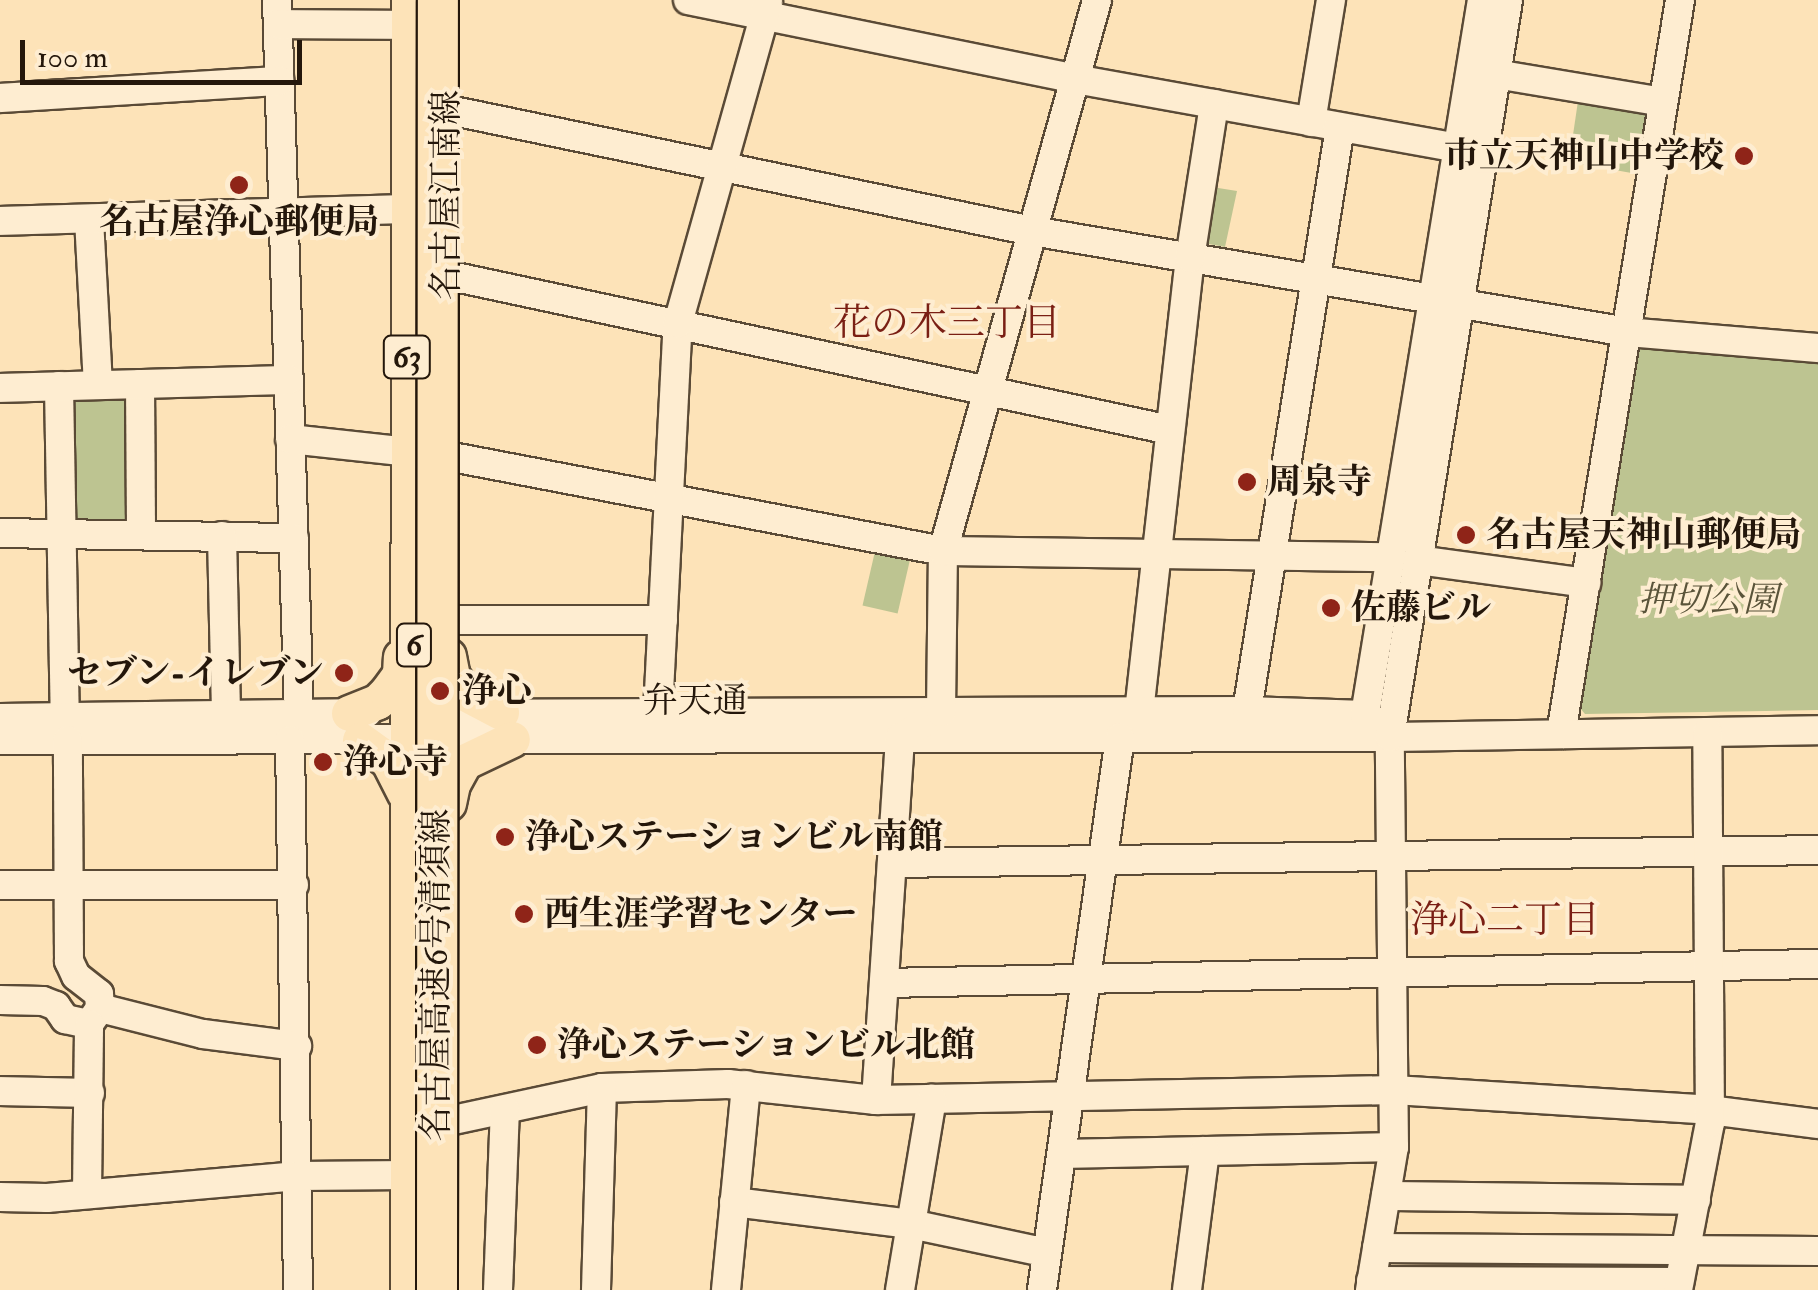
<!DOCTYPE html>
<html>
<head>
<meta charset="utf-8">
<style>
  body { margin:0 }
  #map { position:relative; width:1818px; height:1290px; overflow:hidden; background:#fde3b8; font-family:"IM FELL Double Pica","Noto Serif JP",serif }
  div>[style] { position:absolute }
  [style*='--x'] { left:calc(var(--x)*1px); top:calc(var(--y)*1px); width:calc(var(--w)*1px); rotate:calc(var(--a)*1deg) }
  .green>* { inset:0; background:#bdc491; transform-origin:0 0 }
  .roads { filter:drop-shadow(2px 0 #5a4a36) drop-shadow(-2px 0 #5a4a36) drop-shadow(0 2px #5a4a36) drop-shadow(0 -2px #5a4a36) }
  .minor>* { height:28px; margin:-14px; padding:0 14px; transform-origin:14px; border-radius:14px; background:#feedd1 }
  .major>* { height:35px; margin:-17.5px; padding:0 17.5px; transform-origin:17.5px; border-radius:17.5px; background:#fde3b8 }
  .bridges { filter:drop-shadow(2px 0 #24170b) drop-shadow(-2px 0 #24170b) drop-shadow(0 2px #24170b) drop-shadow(0 -2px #24170b) }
  .highway-bridge>* { height:40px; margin:-20px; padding:0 20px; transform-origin:20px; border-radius:20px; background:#fde3b8 }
  .dots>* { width:28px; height:28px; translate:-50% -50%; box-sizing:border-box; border:5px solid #feedd1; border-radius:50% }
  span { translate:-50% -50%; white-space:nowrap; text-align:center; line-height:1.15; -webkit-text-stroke:8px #feedd1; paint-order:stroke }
  .shield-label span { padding:2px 8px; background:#feedd1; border:2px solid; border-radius:8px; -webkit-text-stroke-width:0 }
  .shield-label { font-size:32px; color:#24170b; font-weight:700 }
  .poi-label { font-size:35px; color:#24170b; font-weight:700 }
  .right { translate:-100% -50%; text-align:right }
  .left { translate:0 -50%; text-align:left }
  .street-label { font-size:35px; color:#24170b }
  .park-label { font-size:35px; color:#5a543a; font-style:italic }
  .neighbourhood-label { font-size:38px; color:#7a1f14 }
  .scale { position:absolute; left:20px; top:40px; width:282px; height:45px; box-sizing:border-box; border:5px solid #24170b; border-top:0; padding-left:12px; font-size:30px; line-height:35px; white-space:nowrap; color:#24170b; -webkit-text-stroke:8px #feedd1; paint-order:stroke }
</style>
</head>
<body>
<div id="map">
  <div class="green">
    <div style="clip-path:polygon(1578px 101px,1646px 112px,1651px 121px,1643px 175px,1569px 162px)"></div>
    <div style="clip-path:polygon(1212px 187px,1237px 191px,1225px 247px,1209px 244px,1205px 235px)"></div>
    <div style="clip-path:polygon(1638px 346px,1818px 357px,1818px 710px,1585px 714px,1580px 708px)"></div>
    <div style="clip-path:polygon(122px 396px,128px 402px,128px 518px,123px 525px,79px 525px,72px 517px,70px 404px,76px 397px)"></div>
    <div style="left:876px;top:547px;width:36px;height:60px;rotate:13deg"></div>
  </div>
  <div class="roads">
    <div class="minor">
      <div style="--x:277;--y:0;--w:714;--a:88.24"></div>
      <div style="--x:688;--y:0;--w:395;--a:11.5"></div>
      <div style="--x:1075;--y:79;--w:388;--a:10.2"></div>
      <div style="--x:278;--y:24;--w:131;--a:0.4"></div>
      <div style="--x:1496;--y:74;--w:169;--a:9.5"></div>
      <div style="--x:0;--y:98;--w:280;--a:-3.5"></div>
      <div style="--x:444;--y:109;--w:601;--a:11.72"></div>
      <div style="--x:1032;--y:231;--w:604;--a:9.63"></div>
      <div style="--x:1627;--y:332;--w:192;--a:4.8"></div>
      <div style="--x:1311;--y:122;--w:124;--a:-80.7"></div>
      <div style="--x:89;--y:219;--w:166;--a:86.9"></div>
      <div style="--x:0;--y:221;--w:408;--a:-1.7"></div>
      <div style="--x:446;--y:275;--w:740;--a:12.08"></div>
      <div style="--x:140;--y:384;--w:150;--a:89.6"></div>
      <div style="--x:59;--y:386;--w:331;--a:89"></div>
      <div style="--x:0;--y:388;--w:289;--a:-1.6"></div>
      <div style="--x:290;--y:439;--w:158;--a:6.2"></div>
      <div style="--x:447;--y:456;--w:505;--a:10.84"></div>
      <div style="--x:943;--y:551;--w:448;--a:0.8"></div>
      <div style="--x:0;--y:533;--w:294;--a:1"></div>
      <div style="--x:222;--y:536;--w:179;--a:88.7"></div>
      <div style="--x:1418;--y:560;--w:170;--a:7.8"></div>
      <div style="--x:448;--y:620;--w:215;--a:0"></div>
      <div style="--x:1247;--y:711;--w:591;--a:-80.95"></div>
      <div style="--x:658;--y:712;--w:390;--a:-87.1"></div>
      <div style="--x:678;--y:323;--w:333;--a:-74.3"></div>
      <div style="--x:1139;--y:712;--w:457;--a:-83.6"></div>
      <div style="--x:1190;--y:258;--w:156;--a:-81.1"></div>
      <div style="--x:420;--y:714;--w:827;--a:-0.21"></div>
      <div style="--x:1247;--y:711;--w:118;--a:1.9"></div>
      <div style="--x:1365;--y:715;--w:33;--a:41"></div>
      <div style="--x:1365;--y:715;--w:725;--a:-80.71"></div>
      <div style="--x:0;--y:718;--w:367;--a:-0.8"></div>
      <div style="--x:1561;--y:734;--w:744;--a:-80.79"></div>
      <div style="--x:0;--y:740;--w:1390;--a:-0.12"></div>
      <div style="--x:1390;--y:737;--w:428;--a:-0.9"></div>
      <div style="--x:290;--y:740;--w:550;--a:89.17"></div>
      <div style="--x:892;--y:863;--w:926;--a:-0.8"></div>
      <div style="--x:0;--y:885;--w:294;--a:0"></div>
      <div style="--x:884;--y:983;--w:934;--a:-1.17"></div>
      <div style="--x:0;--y:1000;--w:43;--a:1.3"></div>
      <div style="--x:43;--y:1001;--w:14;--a:21"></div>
      <div style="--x:56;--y:1006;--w:16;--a:55"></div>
      <div style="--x:65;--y:1019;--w:25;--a:12"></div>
      <div style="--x:89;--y:1024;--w:19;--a:-55"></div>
      <div style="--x:100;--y:1008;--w:14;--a:-94"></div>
      <div style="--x:99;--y:994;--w:29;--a:-142"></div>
      <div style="--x:76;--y:976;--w:17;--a:-115"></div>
      <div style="--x:69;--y:961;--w:221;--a:-90.3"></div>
      <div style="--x:100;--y:1008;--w:106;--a:14.2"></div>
      <div style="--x:203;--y:1034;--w:95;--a:7.3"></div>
      <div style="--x:0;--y:1091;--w:90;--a:1.3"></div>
      <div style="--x:876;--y:1100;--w:363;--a:-86.2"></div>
      <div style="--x:900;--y:738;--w:49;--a:-32.4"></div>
      <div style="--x:941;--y:712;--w:161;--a:-89.3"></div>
      <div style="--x:943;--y:551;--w:572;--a:-74.38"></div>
      <div style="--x:444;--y:1122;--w:162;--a:-12.1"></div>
      <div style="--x:602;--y:1088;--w:126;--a:-1.8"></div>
      <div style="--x:728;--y:1084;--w:149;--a:6.2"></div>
      <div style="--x:876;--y:1100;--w:518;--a:-1.11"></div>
      <div style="--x:1394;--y:1090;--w:316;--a:3.6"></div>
      <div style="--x:1709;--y:1110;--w:110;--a:7.3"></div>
      <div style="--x:1063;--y:1154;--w:331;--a:-1.2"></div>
      <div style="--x:87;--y:1193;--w:169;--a:-89.3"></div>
      <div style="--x:1386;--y:1196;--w:310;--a:0.7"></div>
      <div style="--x:0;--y:1197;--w:47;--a:1.2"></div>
      <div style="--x:47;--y:1198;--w:252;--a:-5"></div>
      <div style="--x:298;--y:1176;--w:110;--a:-0.5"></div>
      <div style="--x:734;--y:1202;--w:178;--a:7.1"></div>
      <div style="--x:911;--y:1224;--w:139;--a:12"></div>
      <div style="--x:1377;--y:1248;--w:441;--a:0.4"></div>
      <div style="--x:1371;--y:1281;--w:308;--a:0.2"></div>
      <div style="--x:498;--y:1290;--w:180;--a:-87.8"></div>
      <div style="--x:596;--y:1290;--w:202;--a:-88.3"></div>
      <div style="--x:726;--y:1290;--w:206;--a:-84.4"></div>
      <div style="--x:900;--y:1290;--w:194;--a:-80.5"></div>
      <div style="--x:1042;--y:1290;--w:558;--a:-81.97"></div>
      <div style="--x:1187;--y:1290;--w:140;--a:-82.6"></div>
      <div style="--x:1370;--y:1290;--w:145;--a:-80.5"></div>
      <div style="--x:1394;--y:1147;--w:410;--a:-90.6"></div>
      <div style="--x:1390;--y:737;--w:746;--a:-80.9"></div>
      <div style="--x:1678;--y:1290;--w:170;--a:-79.2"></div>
      <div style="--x:1710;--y:1123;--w:391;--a:-90.4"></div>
    </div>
    <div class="major">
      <div style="--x:448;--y:656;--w:20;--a:79"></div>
      <div style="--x:452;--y:676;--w:19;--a:55"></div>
      <div style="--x:463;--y:692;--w:43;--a:27.8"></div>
      <div style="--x:349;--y:713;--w:31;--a:-22"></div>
      <div style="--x:378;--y:701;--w:13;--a:-45"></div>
      <div style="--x:387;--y:692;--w:22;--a:-54"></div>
      <div style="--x:400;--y:674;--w:17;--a:-87"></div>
      <div style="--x:360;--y:740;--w:34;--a:36"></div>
      <div style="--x:388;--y:760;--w:37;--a:63"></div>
      <div style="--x:448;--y:803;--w:19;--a:-78"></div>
      <div style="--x:452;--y:784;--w:25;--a:-61"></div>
      <div style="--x:464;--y:762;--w:53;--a:-25.6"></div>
      <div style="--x:408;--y:1290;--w:1290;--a:-89.96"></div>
    </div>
  </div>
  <div class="bridges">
    <div class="highway-bridge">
      <div style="--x:437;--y:1290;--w:1290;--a:-89.96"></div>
    </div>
  </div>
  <div class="dots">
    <div style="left:1744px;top:156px;background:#8f2418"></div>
    <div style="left:239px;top:185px;background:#8f2418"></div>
    <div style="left:1247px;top:482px;background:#8f2418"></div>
    <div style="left:1466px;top:535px;background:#8f2418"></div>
    <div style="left:1331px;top:608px;background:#8f2418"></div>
    <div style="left:344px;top:673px;background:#8f2418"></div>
    <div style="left:440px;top:691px;background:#8f2418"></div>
    <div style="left:323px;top:762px;background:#8f2418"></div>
    <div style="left:505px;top:837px;background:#8f2418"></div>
    <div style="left:524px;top:914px;background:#8f2418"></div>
    <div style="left:537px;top:1045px;background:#8f2418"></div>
  </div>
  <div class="shield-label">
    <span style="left:407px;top:357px">63</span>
    <span style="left:414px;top:645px">6</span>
  </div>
  <div class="poi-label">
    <span class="right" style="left:1724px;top:156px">市立天神山中学校</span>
    <span style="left:239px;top:222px">名古屋浄心郵便局</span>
    <span class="left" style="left:1267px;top:482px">周泉寺</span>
    <span class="left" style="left:1486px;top:535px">名古屋天神山郵便局</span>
    <span class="left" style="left:1351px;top:608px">佐藤ビル</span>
    <span class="right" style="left:324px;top:673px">セブン-イレブン</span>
    <span class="left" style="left:462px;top:691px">浄心</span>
    <span class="left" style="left:343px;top:762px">浄心寺</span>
    <span class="left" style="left:525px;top:837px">浄心ステーションビル南館</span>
    <span class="left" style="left:544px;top:914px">西生涯学習センター</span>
    <span class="left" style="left:557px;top:1045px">浄心ステーションビル北館</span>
  </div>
  <div class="street-label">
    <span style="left:446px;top:195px;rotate:-90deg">名古屋江南線</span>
    <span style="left:695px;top:701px">弁天通</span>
    <span style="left:436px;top:975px;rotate:-90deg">名古屋高速6号清須線</span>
  </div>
  <div class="park-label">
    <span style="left:1708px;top:600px">押切公園</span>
  </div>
  <div class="neighbourhood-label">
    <span style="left:947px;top:324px">花の木三丁目</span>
    <span style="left:1505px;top:921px">浄心二丁目</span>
  </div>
  <div class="scale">100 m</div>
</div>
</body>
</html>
